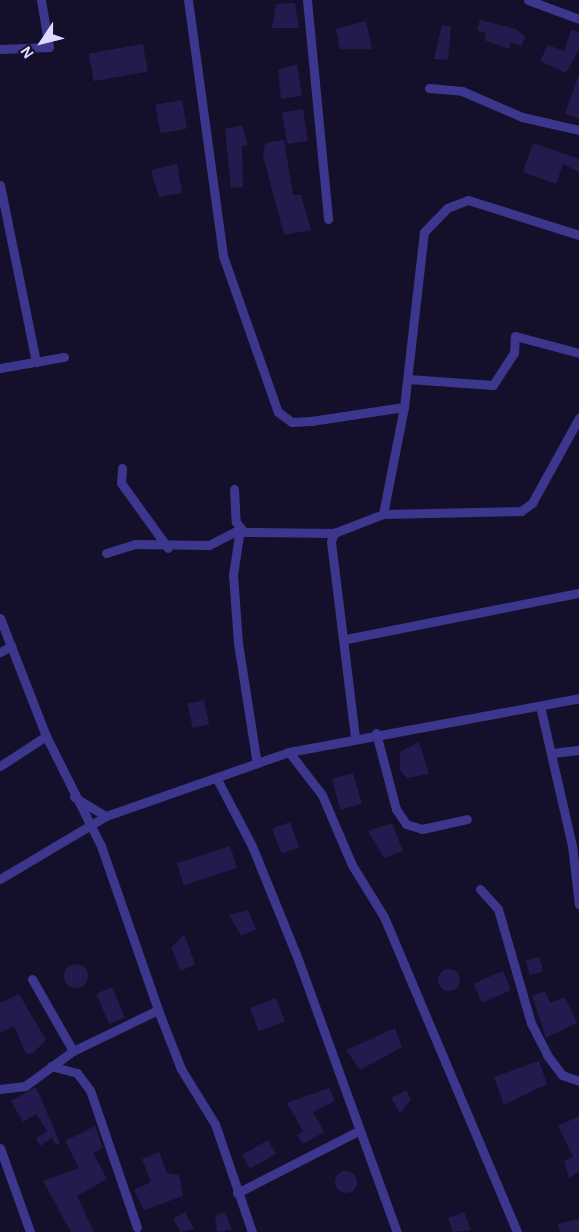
<!DOCTYPE html>
<html>
<head>
<meta charset="utf-8">
<style>
  body { margin:0 }
  #map { position:relative; width:579px; height:1232px; overflow:hidden; background:#140f2b; font-family:"Alegreya Sans",sans-serif }
  div>[style] { position:absolute }
  [style*='--x'] { left:calc(var(--x)*1px); top:calc(var(--y)*1px); width:calc(var(--w)*1px); rotate:calc(var(--a)*1deg) }
  .building>* { inset:0; background:#251a4d; transform-origin:0 0 }
  .round { border-radius:50% }
  .minor>* { height:9px; margin:-4.5px; padding:0 4.5px; transform-origin:4.5px; border-radius:4.5px; background:#3c378c }
  span { translate:-50% -50%; white-space:nowrap; text-align:center; line-height:1.15; -webkit-text-stroke:4.5px #140f2b; paint-order:stroke }
  .north { position:absolute; left:12px; top:12px; width:60px; height:60px; -webkit-text-stroke:4px #140f2b; paint-order:stroke; rotate:235deg; font-size:16px; font-weight:700; line-height:24px; text-align:center; color:#ded9ff }
  .north::after { content:''; display:block; margin:auto; width:21px; height:27px; background:#ded9ff; clip-path:polygon(50% 0,100% 100%,50% 72%,0 100%) }
</style>
</head>
<body>
<div id="map">
  <div class="building">
    <div style="clip-path:polygon(295px 3px,299px 28px,272px 28px,276px 4px)"></div>
    <div style="clip-path:polygon(480px 20px,516px 29px,525px 37px,521px 46px,511px 42px,509px 49px,484px 40px,486px 33px,477px 30px)"></div>
    <div style="clip-path:polygon(366px 21px,372px 49px,340px 49px,336px 29px)"></div>
    <div style="clip-path:polygon(442px 25px,451px 27px,448px 60px,434px 59px)"></div>
    <div style="clip-path:polygon(571px 30px,579px 32px,579px 49px,566px 73px,540px 61px,548px 45px,564px 51px)"></div>
    <div style="left:143px;top:44px;width:28px;height:55px;rotate:80deg"></div>
    <div style="clip-path:polygon(297px 64px,302px 96px,281px 99px,278px 70px)"></div>
    <div style="clip-path:polygon(578px 77px,579px 77px,579px 119px,565px 114px)"></div>
    <div style="left:182px;top:100px;width:29px;height:27px;rotate:80deg"></div>
    <div style="left:303px;top:109px;width:32px;height:21px;rotate:81deg"></div>
    <div style="clip-path:polygon(242px 125px,248px 145px,242px 146px,243px 187px,231px 188px,225px 129px)"></div>
    <div style="clip-path:polygon(284px 140px,293px 195px,301px 195px,311px 230px,284px 235px,263px 156px,265px 143px)"></div>
    <div style="clip-path:polygon(533px 143px,579px 159px,579px 172px,563px 164px,556px 184px,523px 172px)"></div>
    <div style="clip-path:polygon(177px 164px,182px 193px,159px 197px,151px 170px)"></div>
    <div style="left:204px;top:700px;width:25px;height:17px;rotate:78deg"></div>
    <div style="clip-path:polygon(419px 742px,429px 774px,407px 778px,400px 770px,400px 752px)"></div>
    <div style="left:353px;top:773px;width:32px;height:22px;rotate:74deg"></div>
    <div style="left:290px;top:822px;width:27px;height:19px;rotate:70deg"></div>
    <div style="clip-path:polygon(392px 823px,403px 851px,384px 858px,368px 831px)"></div>
    <div style="left:230px;top:846px;width:23px;height:56px;rotate:72deg"></div>
    <div style="clip-path:polygon(248px 910px,256px 929px,241px 936px,229px 915px)"></div>
    <div style="clip-path:polygon(184px 934px,195px 964px,181px 971px,171px 948px)"></div>
    <div style="left:539px;top:957px;width:15px;height:14px;rotate:74deg"></div>
    <div class="round" style="left:64px;top:964px;width:24px;height:24px"></div>
    <div class="round" style="left:438px;top:969px;width:22px;height:22px"></div>
    <div style="left:503px;top:971px;width:21px;height:32px;rotate:67deg"></div>
    <div style="left:112px;top:987px;width:33px;height:17px;rotate:67deg"></div>
    <div style="clip-path:polygon(545px 991px,550px 1003px,565px 997px,577px 1023px,546px 1038px,532px 996px)"></div>
    <div style="clip-path:polygon(19px 994px,46px 1040px,33px 1053px,26px 1054px,14px 1026px,0 1033px,0 1003px)"></div>
    <div style="left:276px;top:998px;width:25px;height:28px;rotate:69deg"></div>
    <div style="clip-path:polygon(395px 1028px,402px 1047px,360px 1070px,346px 1050px)"></div>
    <div style="clip-path:polygon(539px 1061px,547px 1084px,504px 1105px,494px 1077px)"></div>
    <div style="clip-path:polygon(36px 1087px,60px 1143px,56px 1145px,52px 1138px,40px 1146px,36px 1138px,47px 1131px,36px 1114px,23px 1122px,11px 1101px)"></div>
    <div style="clip-path:polygon(329px 1088px,335px 1101px,313px 1112px,324px 1132px,303px 1144px,297px 1135px,303px 1131px,287px 1103px)"></div>
    <div style="clip-path:polygon(406px 1090px,411px 1100px,400px 1113px,391px 1098px)"></div>
    <div style="clip-path:polygon(579px 1116px,579px 1172px,569px 1178px,564px 1161px,573px 1157px,558px 1126px)"></div>
    <div style="clip-path:polygon(95px 1126px,103px 1148px,93px 1153px,107px 1179px,77px 1196px,94px 1232px,71px 1232px,43px 1181px,79px 1168px,65px 1141px)"></div>
    <div style="left:268px;top:1140px;width:16px;height:30px;rotate:60deg"></div>
    <div style="clip-path:polygon(159px 1152px,167px 1173px,179px 1175px,183px 1196px,144px 1210px,134px 1190px,151px 1182px,142px 1159px)"></div>
    <div class="round" style="left:335px;top:1171px;width:22px;height:22px"></div>
    <div style="clip-path:polygon(185px 1212px,194px 1229px,180px 1232px,173px 1218px)"></div>
    <div style="clip-path:polygon(225px 1212px,232px 1230px,217px 1232px,215px 1216px)"></div>
    <div style="clip-path:polygon(464px 1212px,471px 1230px,453px 1232px,448px 1218px)"></div>
    <div style="clip-path:polygon(579px 1219px,579px 1232px,560px 1232px,558px 1224px)"></div>
  </div>
  <div class="minor">
    <div style="--x:188;--y:0;--w:258;--a:82.2"></div>
    <div style="--x:223;--y:256;--w:165;--a:70.6"></div>
    <div style="--x:278;--y:412;--w:17;--a:36"></div>
    <div style="--x:292;--y:422;--w:19;--a:-3"></div>
    <div style="--x:311;--y:421;--w:94;--a:-8.6"></div>
    <div style="--x:307;--y:0;--w:220;--a:84.5"></div>
    <div style="--x:528;--y:0;--w:54;--a:20.4"></div>
    <div style="--x:0;--y:49;--w:49;--a:-2.3"></div>
    <div style="--x:49;--y:47;--w:48;--a:-99.7"></div>
    <div style="--x:429;--y:88;--w:33;--a:5"></div>
    <div style="--x:462;--y:91;--w:65;--a:23.4"></div>
    <div style="--x:522;--y:117;--w:58;--a:12.8"></div>
    <div style="--x:0;--y:185;--w:181;--a:78.5"></div>
    <div style="--x:0;--y:368;--w:65;--a:-9.8"></div>
    <div style="--x:408;--y:379;--w:85;--a:4"></div>
    <div style="--x:493;--y:385;--w:38;--a:-57"></div>
    <div style="--x:514;--y:353;--w:17;--a:-87"></div>
    <div style="--x:515;--y:336;--w:66;--a:14.9"></div>
    <div style="--x:122;--y:468;--w:15;--a:94"></div>
    <div style="--x:121;--y:483;--w:80;--a:54.1"></div>
    <div style="--x:234;--y:489;--w:33;--a:87"></div>
    <div style="--x:236;--y:522;--w:13;--a:51"></div>
    <div style="--x:244;--y:532;--w:90;--a:0.6"></div>
    <div style="--x:383;--y:514;--w:138;--a:-1.2"></div>
    <div style="--x:521;--y:511;--w:14;--a:-36"></div>
    <div style="--x:532;--y:503;--w:97;--a:-61.1"></div>
    <div style="--x:240;--y:529;--w:47;--a:98.7"></div>
    <div style="--x:233;--y:575;--w:68;--a:85.8"></div>
    <div style="--x:238;--y:643;--w:122;--a:81.1"></div>
    <div style="--x:106;--y:553;--w:30;--a:-17"></div>
    <div style="--x:135;--y:544;--w:74;--a:0.8"></div>
    <div style="--x:209;--y:545;--w:35;--a:-27"></div>
    <div style="--x:0;--y:618;--w:127;--a:68.7"></div>
    <div style="--x:46;--y:736;--w:123;--a:63.4"></div>
    <div style="--x:101;--y:846;--w:174;--a:70.8"></div>
    <div style="--x:158;--y:1010;--w:63;--a:68.7"></div>
    <div style="--x:181;--y:1069;--w:65;--a:58.3"></div>
    <div style="--x:215;--y:1124;--w:114;--a:71.1"></div>
    <div style="--x:346;--y:639;--w:237;--a:-11.2"></div>
    <div style="--x:0;--y:652;--w:13;--a:-27"></div>
    <div style="--x:540;--y:706;--w:144;--a:77.1"></div>
    <div style="--x:572;--y:846;--w:59;--a:83.2"></div>
    <div style="--x:376;--y:733;--w:79;--a:75.3"></div>
    <div style="--x:396;--y:809;--w:18;--a:56"></div>
    <div style="--x:406;--y:824;--w:17;--a:17"></div>
    <div style="--x:422;--y:829;--w:46;--a:-12.5"></div>
    <div style="--x:355;--y:737;--w:197;--a:-97"></div>
    <div style="--x:331;--y:541;--w:9;--a:-69"></div>
    <div style="--x:334;--y:533;--w:53;--a:-21.2"></div>
    <div style="--x:383;--y:514;--w:109;--a:-78.9"></div>
    <div style="--x:404;--y:407;--w:176;--a:-83.5"></div>
    <div style="--x:424;--y:232;--w:33;--a:-46"></div>
    <div style="--x:447;--y:208;--w:22;--a:-21"></div>
    <div style="--x:468;--y:200;--w:116;--a:17.5"></div>
    <div style="--x:289;--y:752;--w:295;--a:-10.5"></div>
    <div style="--x:553;--y:753;--w:26;--a:-7"></div>
    <div style="--x:0;--y:766;--w:55;--a:-33.1"></div>
    <div style="--x:218;--y:781;--w:73;--a:62.4"></div>
    <div style="--x:252;--y:846;--w:125;--a:67.9"></div>
    <div style="--x:299;--y:962;--w:287;--a:70.1"></div>
    <div style="--x:74;--y:797;--w:37;--a:31"></div>
    <div style="--x:0;--y:879;--w:123;--a:-30.7"></div>
    <div style="--x:106;--y:816;--w:194;--a:-19.3"></div>
    <div style="--x:289;--y:752;--w:54;--a:52.5"></div>
    <div style="--x:322;--y:795;--w:76;--a:66.8"></div>
    <div style="--x:352;--y:865;--w:61;--a:58.4"></div>
    <div style="--x:384;--y:917;--w:342;--a:67.1"></div>
    <div style="--x:480;--y:889;--w:27;--a:48"></div>
    <div style="--x:498;--y:909;--w:119;--a:73.9"></div>
    <div style="--x:531;--y:1023;--w:36;--a:63"></div>
    <div style="--x:547;--y:1055;--w:25;--a:53"></div>
    <div style="--x:562;--y:1075;--w:18;--a:19"></div>
    <div style="--x:32;--y:979;--w:83;--a:60.3"></div>
    <div style="--x:51;--y:1066;--w:27;--a:15"></div>
    <div style="--x:77;--y:1073;--w:21;--a:53"></div>
    <div style="--x:90;--y:1090;--w:145;--a:71.1"></div>
    <div style="--x:0;--y:1089;--w:25;--a:-7"></div>
    <div style="--x:25;--y:1086;--w:59;--a:-36.1"></div>
    <div style="--x:73;--y:1051;--w:94;--a:-25.8"></div>
    <div style="--x:0;--y:1148;--w:89;--a:70.3"></div>
    <div style="--x:237;--y:1193;--w:134;--a:-27.1"></div>
  </div>
  <div class="north">N</div>
</div>
</body>
</html>
